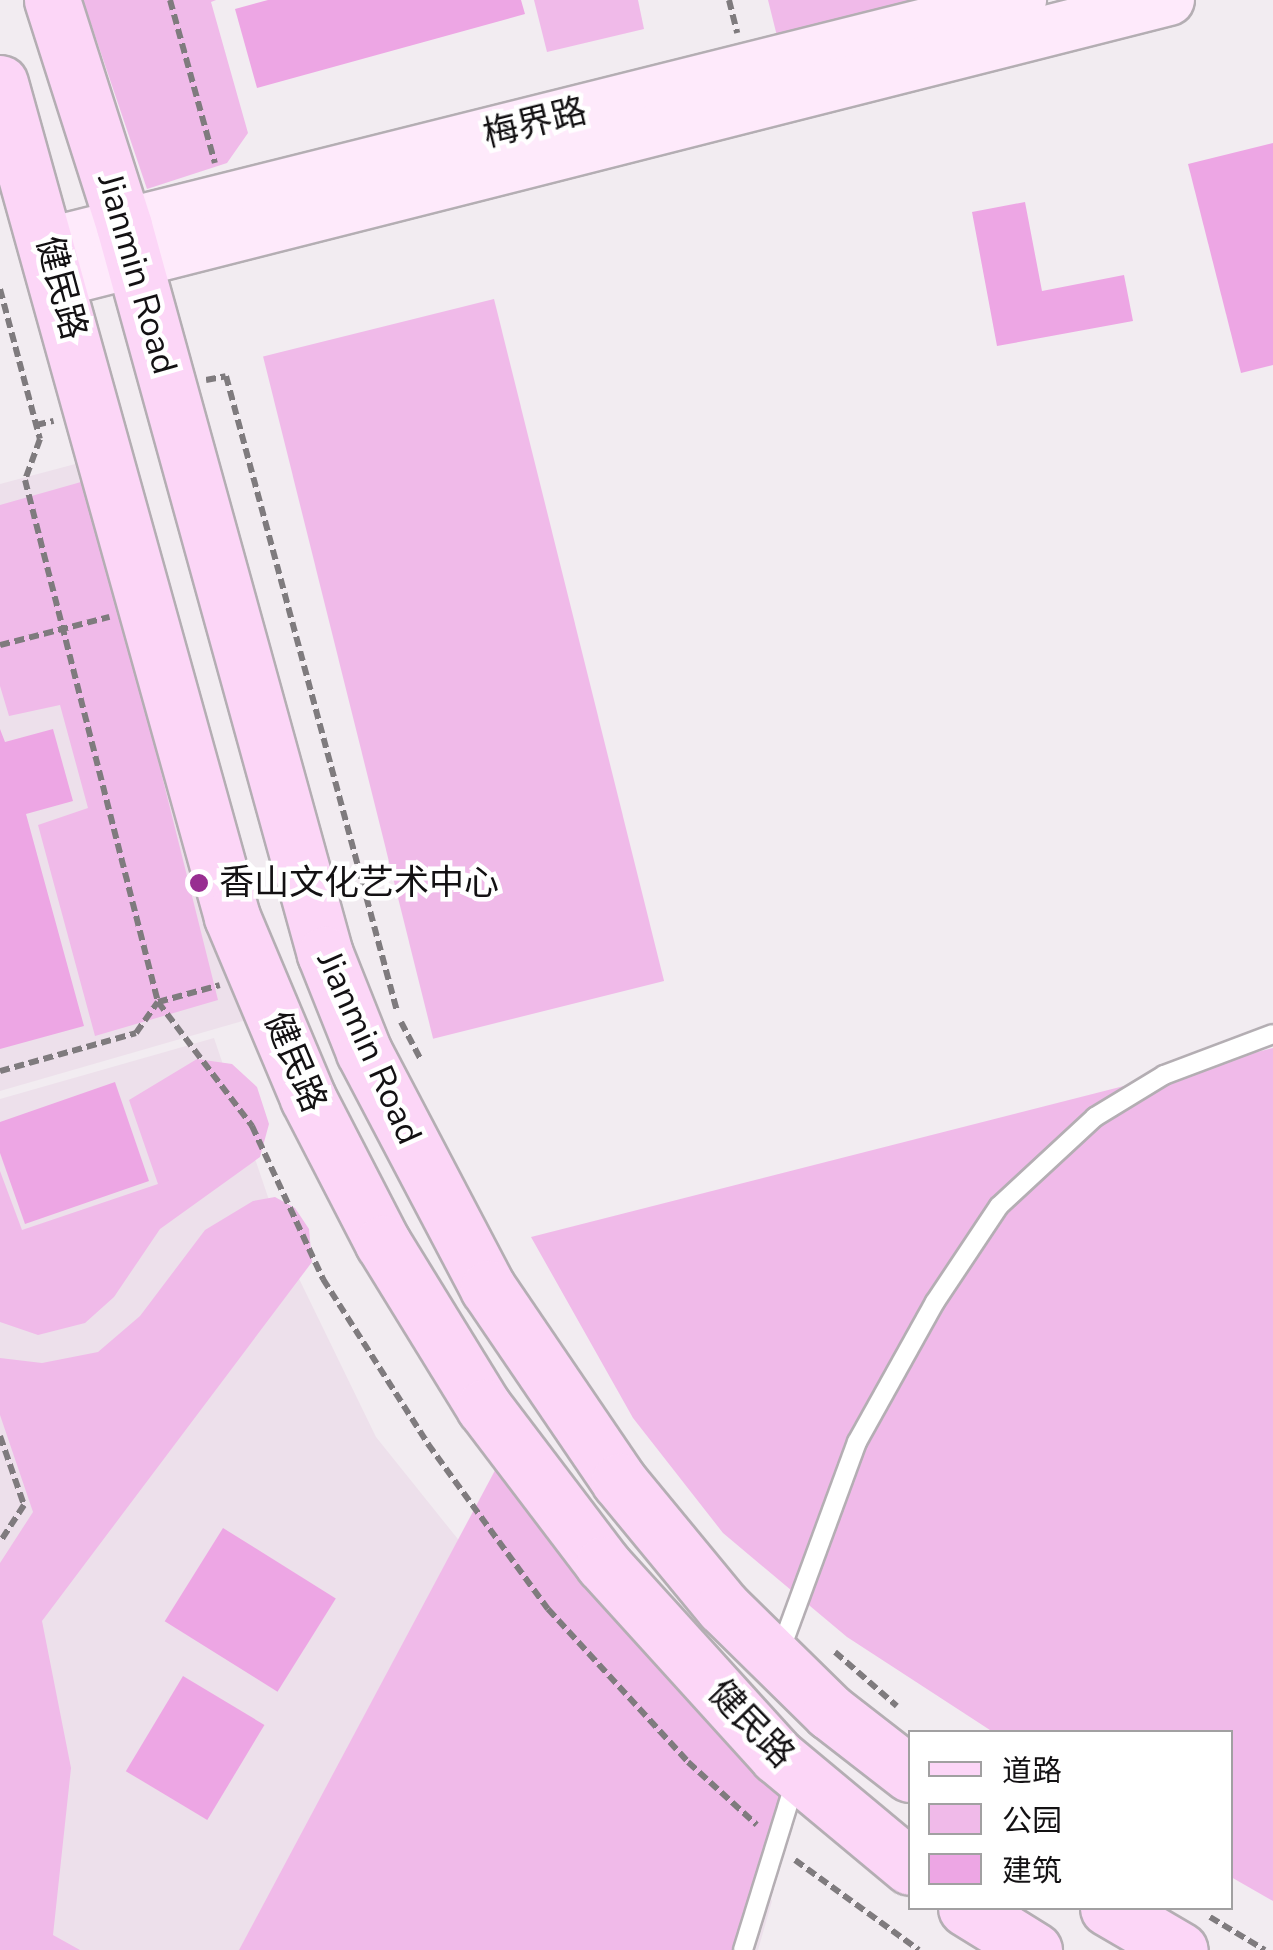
<!DOCTYPE html>
<html>
<head>
<meta charset="utf-8">
<style>
  body { margin:0 }
  #map { position:relative; width:1273px; height:1950px; overflow:hidden; background:#f2ecf1; font-family:"Nunito Sans","Noto Sans SC",sans-serif }
  div>[style] { position:absolute }
  [style*='--x'] { left:calc(var(--x)*1px); top:calc(var(--y)*1px); width:calc(var(--w)*1px); rotate:calc(var(--a)*1deg) }
  .built>* { inset:0; background:#ede0eb }
  .green>* { inset:0; background:#f0bae9; transform-origin:0 0 }
  .building>* { inset:0; background:#eda6e4; transform-origin:0 0 }
  .path>* { height:6px; margin-top:-3px; transform-origin:0; background:repeating-linear-gradient(90deg,#7f7b7e 0 10px,transparent 0 15px) }
  .roads { filter:drop-shadow(2px 0 #b4aeb3) drop-shadow(-2px 0 #b4aeb3) drop-shadow(0 2px #b4aeb3) drop-shadow(0 -2px #b4aeb3) }
  .lane>* { height:18px; margin:-9px; padding:0 9px; transform-origin:9px; border-radius:9px; background:#fff }
  .secondary>* { height:50px; margin:-25px; padding:0 25px; transform-origin:25px; border-radius:25px; background:#feeafb }
  .primary>* { height:55px; margin:-27.5px; padding:0 27.5px; transform-origin:27.5px; border-radius:27.5px; background:#fcd6f7 }
  .dots>* { width:28px; height:28px; translate:-50% -50%; box-sizing:border-box; border:5px solid #fff; border-radius:50% }
  span { translate:-50% -50%; white-space:nowrap; text-align:center; line-height:1.15; -webkit-text-stroke:9px #fff; paint-order:stroke }
  .street-label { font-size:35px; color:#131113 }
  .poi-label { font-size:35px; color:#131113 }
  .left { translate:0 -50%; text-align:left }
  .legend { position:absolute; left:908px; top:1730px; width:325px; height:180px; box-sizing:border-box; background:#fff; border:2px solid #a1a0a1; margin:0; padding:12px 18px; list-style:none; font-size:30px; color:#131113 }
  .legend li { display:flex; align-items:center; gap:20px; height:50px }
  .legend b { width:50px; border:2px solid #a1a0a1 }
</style>
</head>
<body>
<div id="map">
  <div class="built">
    <div style="clip-path:polygon(98px 458px,253px 1018px,0 1091px,0 484px)"></div>
    <div style="clip-path:polygon(214px 1038px,288px 1256px,376px 1437px,534px 1634px,699px 1804px,772px 1901px,758px 1950px,0 1950px,0 1099px)"></div>
  </div>
  <div class="green">
    <div style="clip-path:polygon(83px 0,216px 0,211px 2px,248px 133px,227px 163px,147px 189px)"></div>
    <div style="clip-path:polygon(534px 0,638px 0,644px 29px,547px 52px)"></div>
    <div style="clip-path:polygon(768px 0,936px 0,778px 40px)"></div>
    <div style="left:494px;top:299px;width:703px;height:238px;rotate:76deg"></div>
    <div style="clip-path:polygon(88px 480px,218px 1000px,95px 1036px,38px 825px,88px 808px,60px 705px,9px 716px,0 686px,0 505px)"></div>
    <div style="clip-path:polygon(1273px 1048px,1273px 1901px,1231px 1877px,1230px 1732px,993px 1732px,847px 1637px,723px 1533px,633px 1418px,531px 1237px)"></div>
    <div style="clip-path:polygon(197px 1059px,232px 1064px,257px 1087px,269px 1124px,260px 1157px,160px 1229px,114px 1297px,85px 1323px,38px 1335px,0 1322px,0 1171px,22px 1230px,158px 1184px,129px 1100px)"></div>
    <div style="clip-path:polygon(275px 1197px,295px 1208px,309px 1229px,312px 1262px,42px 1621px,71px 1768px,53px 1935px,80px 1950px,0 1950px,0 1563px,33px 1512px,0 1415px,0 1358px,42px 1363px,98px 1352px,140px 1316px,205px 1230px,253px 1201px)"></div>
    <div style="clip-path:polygon(500px 1461px,800px 1794px,750px 1950px,239px 1950px)"></div>
  </div>
  <div class="building">
    <div style="clip-path:polygon(268px 0,521px 0,525px 14px,257px 88px,235px 9px)"></div>
    <div style="clip-path:polygon(1273px 143px,1273px 365px,1241px 373px,1188px 164px)"></div>
    <div style="clip-path:polygon(1025px 202px,1042px 291px,1124px 275px,1133px 321px,997px 346px,972px 212px)"></div>
    <div style="clip-path:polygon(0 729px,5px 742px,53px 729px,73px 801px,26px 814px,84px 1026px,0 1049px)"></div>
    <div style="clip-path:polygon(115px 1082px,149px 1181px,25px 1224px,0 1153px,0 1122px)"></div>
    <div style="left:223px;top:1528px;width:133px;height:110px;rotate:32deg"></div>
    <div style="left:183px;top:1676px;width:95px;height:111px;rotate:31deg"></div>
  </div>
  <div class="path">
    <div style="--x:170;--y:0;--w:169;--a:74.6"></div>
    <div style="--x:729;--y:0;--w:34;--a:76"></div>
    <div style="--x:0;--y:289;--w:155;--a:75.1"></div>
    <div style="--x:40;--y:439;--w:44;--a:110.1"></div>
    <div style="--x:25;--y:480;--w:539;--a:75.71"></div>
    <div style="--x:158;--y:1002;--w:64;--a:-15.3"></div>
    <div style="--x:206;--y:380;--w:20;--a:-11"></div>
    <div style="--x:226;--y:376;--w:658;--a:74.93"></div>
    <div style="--x:36;--y:425;--w:18;--a:-13"></div>
    <div style="--x:0;--y:645;--w:113;--a:-14.4"></div>
    <div style="--x:401;--y:1022;--w:43;--a:62.2"></div>
    <div style="--x:0;--y:1071;--w:141;--a:-15.6"></div>
    <div style="--x:136;--y:1033;--w:38;--a:-55"></div>
    <div style="--x:158;--y:1002;--w:156;--a:52.8"></div>
    <div style="--x:252;--y:1126;--w:169;--a:65.1"></div>
    <div style="--x:323;--y:1279;--w:196;--a:57.5"></div>
    <div style="--x:428;--y:1444;--w:204;--a:54"></div>
    <div style="--x:548;--y:1609;--w:207;--a:47.5"></div>
    <div style="--x:688;--y:1762;--w:93;--a:42.4"></div>
    <div style="--x:0;--y:1436;--w:73;--a:70.8"></div>
    <div style="--x:24;--y:1505;--w:44;--a:123"></div>
    <div style="--x:835;--y:1652;--w:82;--a:41.1"></div>
    <div style="--x:795;--y:1860;--w:153;--a:36"></div>
    <div style="--x:1210;--y:1917;--w:64;--a:31"></div>
  </div>
  <div class="roads">
    <div class="lane">
      <div style="--x:779;--y:1654;--w:226;--a:-69.8"></div>
      <div style="--x:857;--y:1442;--w:160;--a:-60.9"></div>
      <div style="--x:935;--y:1302;--w:115;--a:-56.3"></div>
      <div style="--x:999;--y:1206;--w:131;--a:-42.8"></div>
      <div style="--x:1095;--y:1117;--w:81;--a:-31.3"></div>
      <div style="--x:1164;--y:1075;--w:116;--a:-20.6"></div>
      <div style="--x:743;--y:1950;--w:179;--a:-72.8"></div>
    </div>
    <div class="secondary">
      <div style="--x:49;--y:243;--w:1002;--a:-14.04"></div>
      <div style="--x:60;--y:281;--w:1144;--a:-14.22"></div>
    </div>
    <div class="primary">
      <div style="--x:52;--y:0;--w:237;--a:72.3"></div>
      <div style="--x:124;--y:226;--w:755;--a:74.57"></div>
      <div style="--x:325;--y:954;--w:105;--a:68.3"></div>
      <div style="--x:364;--y:1052;--w:267;--a:62.3"></div>
      <div style="--x:488;--y:1288;--w:233;--a:55.8"></div>
      <div style="--x:619;--y:1481;--w:163;--a:50.5"></div>
      <div style="--x:723;--y:1607;--w:150;--a:44.5"></div>
      <div style="--x:830;--y:1712;--w:101;--a:37.8"></div>
      <div style="--x:0;--y:83;--w:866;--a:74.45"></div>
      <div style="--x:232;--y:917;--w:196;--a:67.2"></div>
      <div style="--x:308;--y:1098;--w:163;--a:62.7"></div>
      <div style="--x:383;--y:1243;--w:193;--a:58.4"></div>
      <div style="--x:484;--y:1407;--w:197;--a:52.8"></div>
      <div style="--x:603;--y:1564;--w:259;--a:47.8"></div>
      <div style="--x:777;--y:1756;--w:173;--a:39.8"></div>
      <div style="--x:966;--y:1908;--w:80;--a:31.7"></div>
      <div style="--x:1108;--y:1908;--w:83;--a:30.3"></div>
    </div>
  </div>
  <div class="dots">
    <div style="left:199px;top:883px;background:#982e91"></div>
  </div>
  <div class="street-label">
    <span style="left:535px;top:123px;rotate:-14deg">梅界路</span>
    <span style="left:137px;top:274px;rotate:74deg">Jianmin Road</span>
    <span style="left:61px;top:288px;rotate:75deg">健民路</span>
    <span style="left:369px;top:1048px;rotate:66deg">Jianmin Road</span>
    <span style="left:295px;top:1062px;rotate:67deg">健民路</span>
    <span style="left:751px;top:1724px;rotate:46deg">健民路</span>
  </div>
  <div class="poi-label">
    <span class="left" style="left:219px;top:883px">香山文化艺术中心</span>
  </div>
  <ul class="legend">
  <li><b style="height:12px;background:#fcd6f7"></b>道路</li>
  <li><b style="height:28px;background:#f0bae9"></b>公园</li>
  <li><b style="height:28px;background:#eda6e4"></b>建筑</li>
  </ul>
</div>
</body>
</html>
